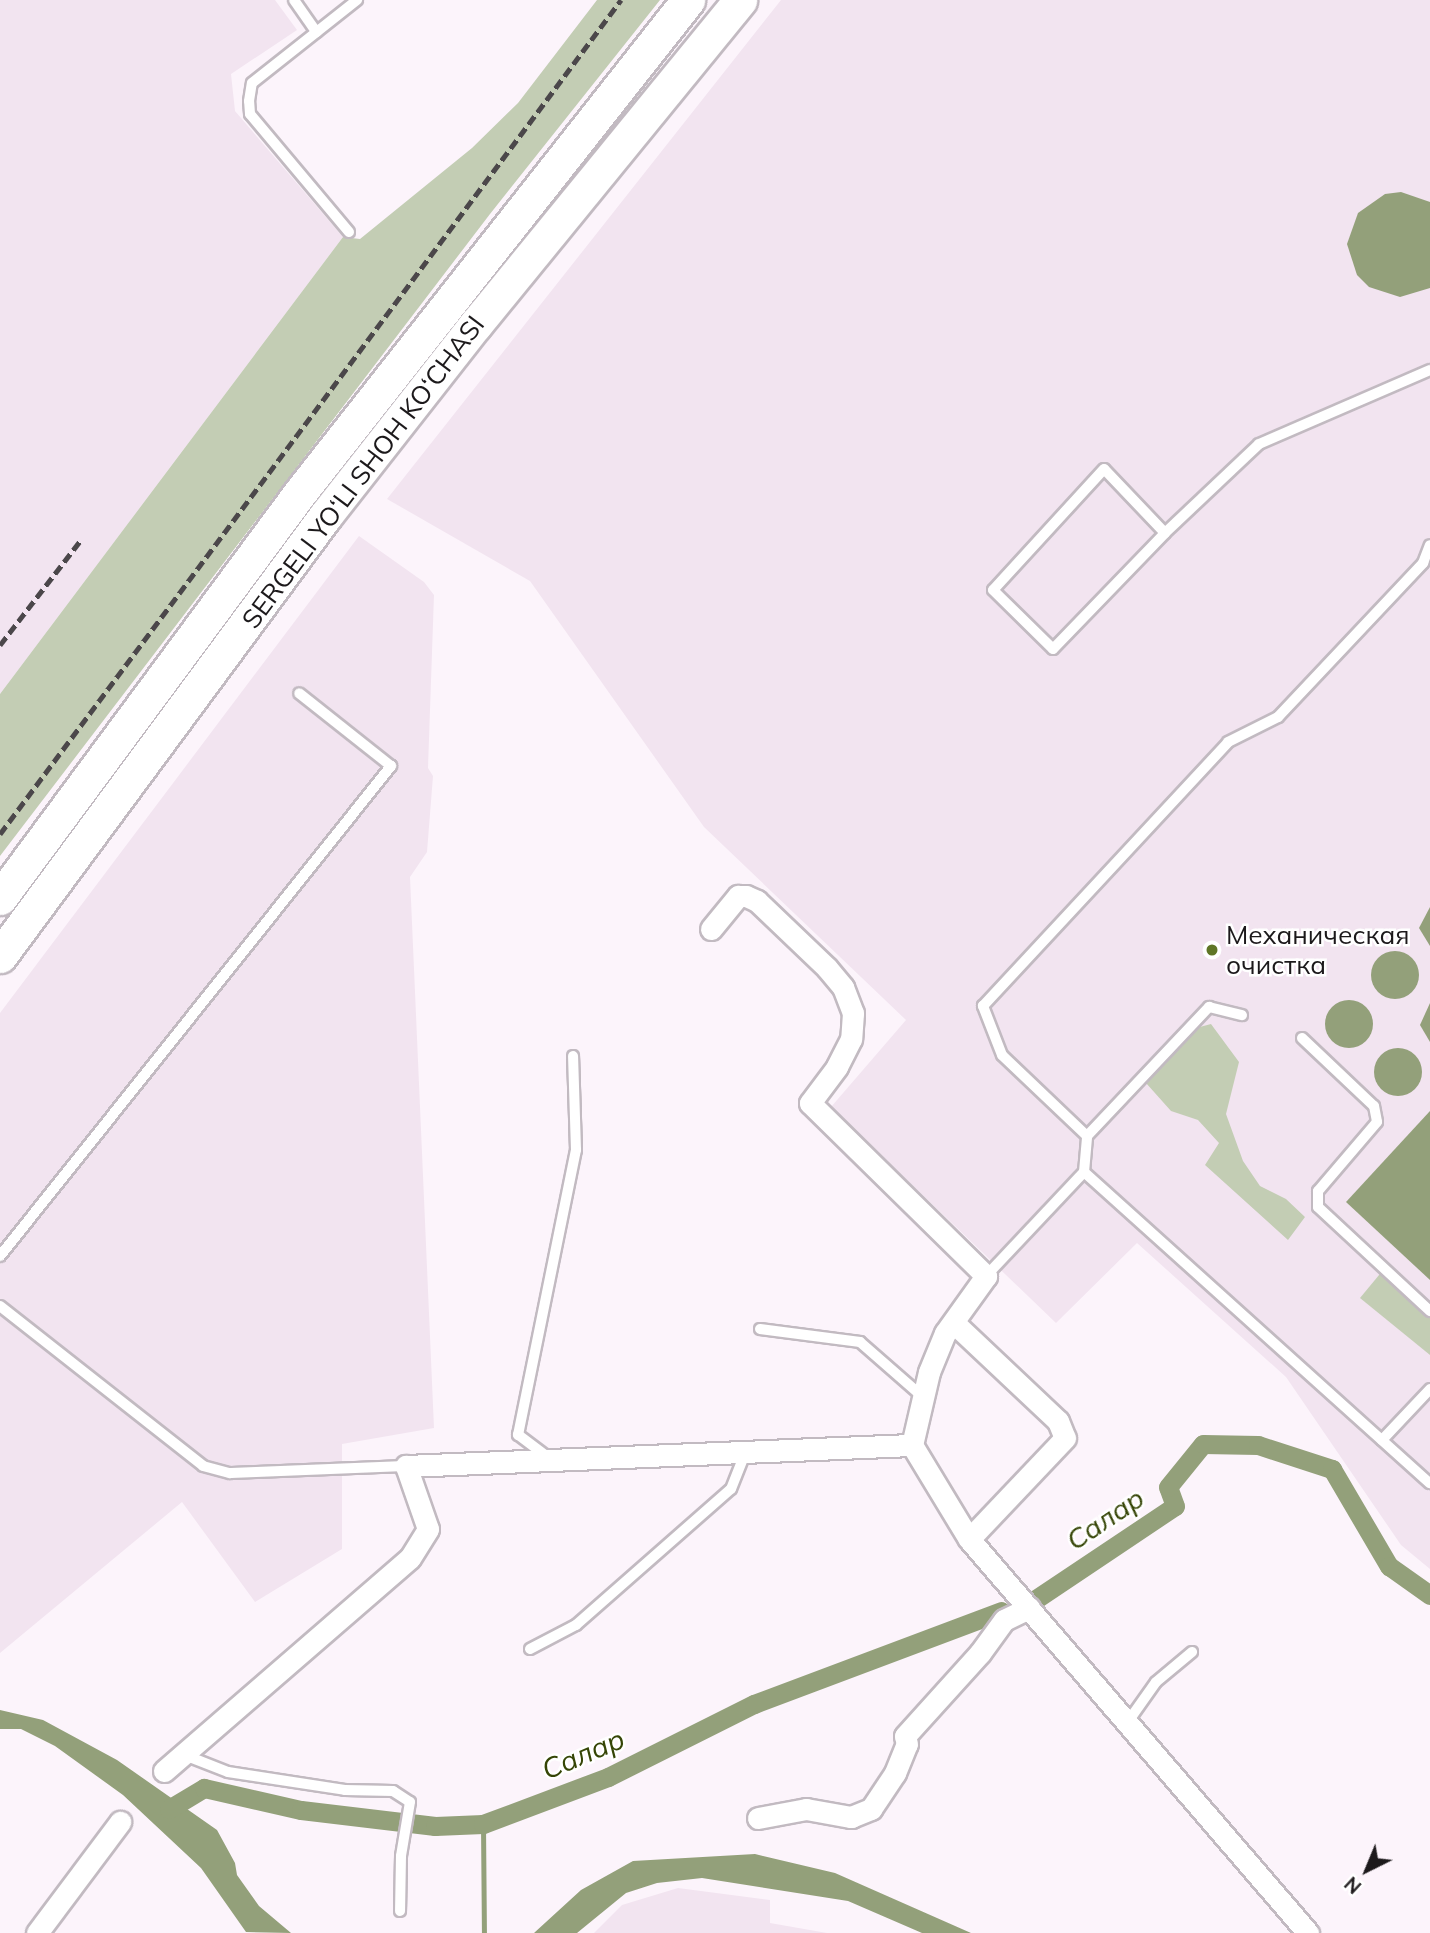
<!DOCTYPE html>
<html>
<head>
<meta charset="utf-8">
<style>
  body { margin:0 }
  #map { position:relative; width:1430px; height:1933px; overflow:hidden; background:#fcf4fb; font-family:Mulish,sans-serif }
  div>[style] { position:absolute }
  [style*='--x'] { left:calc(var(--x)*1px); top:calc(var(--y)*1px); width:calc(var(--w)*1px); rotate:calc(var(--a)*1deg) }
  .built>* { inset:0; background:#f2e4f0 }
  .green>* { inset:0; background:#c3cdb4 }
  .water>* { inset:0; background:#93a07a }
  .round { border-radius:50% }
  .stream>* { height:5px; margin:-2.5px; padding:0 2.5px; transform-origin:2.5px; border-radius:2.5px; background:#93a07a }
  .canal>* { height:19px; margin:-9.5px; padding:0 9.5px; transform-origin:9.5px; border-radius:9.5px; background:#93a07a }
  .roads { filter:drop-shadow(2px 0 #c2bac1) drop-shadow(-2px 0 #c2bac1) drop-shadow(0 2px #c2bac1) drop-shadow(0 -2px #c2bac1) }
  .service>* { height:10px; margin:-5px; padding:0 5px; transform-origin:5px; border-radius:5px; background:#fff }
  .minor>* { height:21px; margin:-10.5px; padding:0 10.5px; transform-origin:10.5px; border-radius:10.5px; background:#fff }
  .primary>* { height:33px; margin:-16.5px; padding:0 16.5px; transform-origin:16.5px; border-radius:16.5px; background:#fff }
  .rail>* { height:5px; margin-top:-2.5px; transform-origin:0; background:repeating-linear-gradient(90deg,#4b474a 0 10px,transparent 0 15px) }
  .dots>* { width:19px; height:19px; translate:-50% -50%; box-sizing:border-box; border:4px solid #fff; border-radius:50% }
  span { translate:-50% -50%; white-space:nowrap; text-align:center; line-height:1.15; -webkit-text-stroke:5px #fff; paint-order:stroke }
  .street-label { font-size:26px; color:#1c191b }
  .poi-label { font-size:26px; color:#1c191b }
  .left { translate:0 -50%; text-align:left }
  .water-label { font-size:28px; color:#354506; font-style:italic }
  .north { position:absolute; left:1332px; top:1835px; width:70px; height:70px; -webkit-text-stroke:5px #fff; paint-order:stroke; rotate:223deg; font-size:19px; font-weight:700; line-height:28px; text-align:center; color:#1c191b }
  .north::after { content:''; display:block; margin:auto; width:24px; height:32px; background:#1c191b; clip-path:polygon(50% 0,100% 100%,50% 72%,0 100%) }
</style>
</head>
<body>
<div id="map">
  <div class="built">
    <div style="clip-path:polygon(0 0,275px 0,297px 30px,231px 74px,235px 111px,343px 237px,0 694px)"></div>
    <div style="clip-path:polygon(781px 0,1430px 0,1430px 1569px,1401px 1545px,1286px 1377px,1137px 1243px,1056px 1323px,831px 1107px,906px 1020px,704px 827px,530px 581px,387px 499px)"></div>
    <div style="clip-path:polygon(359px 536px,424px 582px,434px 595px,428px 768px,433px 776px,427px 852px,410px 877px,434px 1428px,342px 1444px,342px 1549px,255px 1602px,182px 1502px,0 1653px,0 1013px)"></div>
    <div style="clip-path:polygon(678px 1888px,770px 1900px,770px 1923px,827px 1933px,594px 1933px,622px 1905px)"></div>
  </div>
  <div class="green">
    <div style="clip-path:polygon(597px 0,660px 0,490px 214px,0 856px,0 694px,343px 237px,360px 239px,472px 148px,518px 103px)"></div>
    <div style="clip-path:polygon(1211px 1024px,1239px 1062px,1226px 1114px,1243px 1161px,1260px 1186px,1286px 1199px,1305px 1217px,1288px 1240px,1205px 1165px,1219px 1143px,1198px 1120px,1171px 1111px,1146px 1083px,1196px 1028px)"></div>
    <div style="clip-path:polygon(1384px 1269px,1430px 1316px,1430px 1355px,1360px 1298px)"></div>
  </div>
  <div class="water">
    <div style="clip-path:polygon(1401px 192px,1430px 202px,1430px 288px,1400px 297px,1369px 287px,1357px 275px,1347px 244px,1358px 213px,1385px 194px)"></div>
    <div style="clip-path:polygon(1430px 907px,1430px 946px,1419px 928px)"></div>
    <div class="round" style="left:1371px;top:951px;width:48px;height:48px"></div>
    <div class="round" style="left:1325px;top:1000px;width:48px;height:48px"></div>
    <div style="clip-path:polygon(1430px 1003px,1430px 1042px,1420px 1025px)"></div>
    <div class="round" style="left:1374px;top:1048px;width:48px;height:48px"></div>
    <div style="clip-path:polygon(1430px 1111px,1430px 1280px,1346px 1202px)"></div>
    <div style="clip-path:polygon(0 1710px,43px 1720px,117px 1760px,217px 1830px,235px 1863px,237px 1875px,259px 1906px,291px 1933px,246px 1932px,201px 1868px,123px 1795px,55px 1746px,21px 1729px,0 1729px)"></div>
    <div style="clip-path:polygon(755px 1854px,835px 1873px,971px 1933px,922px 1933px,848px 1901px,702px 1878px,657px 1883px,626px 1893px,577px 1933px,534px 1933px,581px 1890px,633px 1861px)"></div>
  </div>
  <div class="stream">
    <div style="--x:483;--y:1824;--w:109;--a:89.5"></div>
  </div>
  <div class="canal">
    <div style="--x:1036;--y:1599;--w:167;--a:-33.8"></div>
    <div style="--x:1175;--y:1506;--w:20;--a:-110"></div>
    <div style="--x:1168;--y:1487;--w:55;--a:-50.9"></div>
    <div style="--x:1203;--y:1444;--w:55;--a:1"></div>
    <div style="--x:1258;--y:1445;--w:78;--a:18"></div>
    <div style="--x:1332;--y:1469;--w:113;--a:59.6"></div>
    <div style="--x:1389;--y:1566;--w:50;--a:35.3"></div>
    <div style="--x:169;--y:1809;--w:41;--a:-31"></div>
    <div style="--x:204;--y:1788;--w:99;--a:12.8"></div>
    <div style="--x:301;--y:1810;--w:135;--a:6.8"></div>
    <div style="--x:435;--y:1826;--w:48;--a:-2.4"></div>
    <div style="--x:483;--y:1824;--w:134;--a:-20.6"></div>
    <div style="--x:608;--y:1777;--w:163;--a:-26.6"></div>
    <div style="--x:754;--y:1704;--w:264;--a:-20.6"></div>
  </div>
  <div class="roads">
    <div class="service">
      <div style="--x:294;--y:0;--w:39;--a:55"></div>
      <div style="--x:349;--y:232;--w:154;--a:-130"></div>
      <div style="--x:250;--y:114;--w:13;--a:-94"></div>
      <div style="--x:249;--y:101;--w:18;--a:-81"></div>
      <div style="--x:252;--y:83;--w:134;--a:-38.3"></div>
      <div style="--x:1165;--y:533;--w:88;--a:-133.6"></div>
      <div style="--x:1104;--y:469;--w:164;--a:132.5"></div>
      <div style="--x:993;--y:590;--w:84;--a:44.5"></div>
      <div style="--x:1053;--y:649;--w:161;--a:-46"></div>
      <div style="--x:1165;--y:533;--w:129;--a:-43.4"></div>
      <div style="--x:1259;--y:444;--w:186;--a:-23.4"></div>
      <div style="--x:1302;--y:1038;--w:99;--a:43.4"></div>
      <div style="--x:1374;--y:1106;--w:16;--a:79"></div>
      <div style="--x:1377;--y:1122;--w:91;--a:130.5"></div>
      <div style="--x:1318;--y:1191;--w:16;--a:90"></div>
      <div style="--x:1318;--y:1207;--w:153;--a:42.9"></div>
      <div style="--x:1087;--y:1136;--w:178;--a:-46.6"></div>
      <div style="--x:1209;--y:1007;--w:34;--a:14"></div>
      <div style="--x:1084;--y:1172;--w:36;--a:-85"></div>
      <div style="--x:1087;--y:1136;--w:117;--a:-136.4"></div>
      <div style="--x:1002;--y:1055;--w:53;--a:-111.2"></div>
      <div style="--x:983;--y:1006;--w:360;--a:-47.1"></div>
      <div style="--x:1228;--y:742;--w:56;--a:-26.6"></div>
      <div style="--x:1278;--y:717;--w:212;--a:-46.7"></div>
      <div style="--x:1423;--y:563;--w:19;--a:-69"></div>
      <div style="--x:0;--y:1256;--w:627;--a:-51.41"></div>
      <div style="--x:391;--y:766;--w:117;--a:-141.6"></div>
      <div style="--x:986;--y:1276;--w:143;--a:-46.7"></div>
      <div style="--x:1084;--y:1172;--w:465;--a:42"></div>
      <div style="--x:0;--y:1306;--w:258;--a:38.2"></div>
      <div style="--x:203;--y:1466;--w:28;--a:15"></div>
      <div style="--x:230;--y:1473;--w:176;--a:-2.3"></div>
      <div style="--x:760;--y:1329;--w:101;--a:7.4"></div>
      <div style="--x:860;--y:1342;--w:82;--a:41.1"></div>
      <div style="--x:1382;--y:1440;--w:70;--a:-46.7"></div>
      <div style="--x:549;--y:1458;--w:39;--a:-143"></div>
      <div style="--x:518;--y:1435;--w:291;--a:-78.5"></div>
      <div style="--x:576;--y:1150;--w:94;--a:-91.8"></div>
      <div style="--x:530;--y:1649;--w:52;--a:-27.6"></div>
      <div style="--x:576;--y:1625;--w:206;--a:-41.3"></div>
      <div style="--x:731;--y:1489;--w:41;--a:-68.5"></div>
      <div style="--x:1127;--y:1723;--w:50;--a:-54.7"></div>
      <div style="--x:1156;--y:1682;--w:47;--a:-39.8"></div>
      <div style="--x:182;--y:1754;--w:49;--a:21.4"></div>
      <div style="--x:228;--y:1772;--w:118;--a:8.7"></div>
      <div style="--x:345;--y:1790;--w:48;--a:1.2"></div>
      <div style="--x:393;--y:1791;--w:20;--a:33"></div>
      <div style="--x:410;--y:1802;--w:55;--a:99.5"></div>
      <div style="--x:401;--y:1856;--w:55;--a:91"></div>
    </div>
    <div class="minor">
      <div style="--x:711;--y:929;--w:43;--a:-50.7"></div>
      <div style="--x:738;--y:896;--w:8;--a:0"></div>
      <div style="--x:746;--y:896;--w:12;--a:24"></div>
      <div style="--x:757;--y:901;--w:97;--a:43.7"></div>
      <div style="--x:827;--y:968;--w:25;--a:50"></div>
      <div style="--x:843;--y:987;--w:28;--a:69"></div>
      <div style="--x:853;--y:1013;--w:26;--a:94"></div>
      <div style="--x:851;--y:1039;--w:31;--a:117"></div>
      <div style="--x:837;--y:1067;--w:45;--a:126.9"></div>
      <div style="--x:810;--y:1103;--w:247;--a:44.5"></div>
      <div style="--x:986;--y:1276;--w:70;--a:125.7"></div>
      <div style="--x:945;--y:1333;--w:42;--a:112.3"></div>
      <div style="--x:929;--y:1372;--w:75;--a:103.1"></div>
      <div style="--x:912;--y:1445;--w:110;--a:58.8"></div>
      <div style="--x:969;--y:1539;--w:520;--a:49.29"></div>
      <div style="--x:954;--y:1323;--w:143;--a:43.3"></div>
      <div style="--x:1058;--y:1421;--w:18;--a:68"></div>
      <div style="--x:1065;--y:1438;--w:139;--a:133.5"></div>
      <div style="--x:164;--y:1771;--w:325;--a:-40.9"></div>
      <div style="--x:410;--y:1558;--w:34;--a:-58"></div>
      <div style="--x:428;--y:1529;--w:67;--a:-109.2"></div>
      <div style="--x:406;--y:1466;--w:506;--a:-2.38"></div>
      <div style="--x:758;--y:1818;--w:49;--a:-10.6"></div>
      <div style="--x:806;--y:1809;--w:46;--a:10.1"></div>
      <div style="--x:851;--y:1817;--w:22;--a:-22"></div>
      <div style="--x:871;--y:1809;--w:43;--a:-56.3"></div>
      <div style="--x:895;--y:1773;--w:31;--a:-68"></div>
      <div style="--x:907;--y:1744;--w:8;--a:-104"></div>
      <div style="--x:905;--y:1736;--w:112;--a:-47.9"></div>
      <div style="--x:980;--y:1653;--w:41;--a:-54"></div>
      <div style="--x:1004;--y:1620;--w:28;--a:-26"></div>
      <div style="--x:37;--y:1933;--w:139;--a:-53.2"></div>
    </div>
    <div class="primary">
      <div style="--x:0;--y:898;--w:503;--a:-53.49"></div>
      <div style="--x:299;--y:494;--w:629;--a:-51.78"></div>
      <div style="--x:0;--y:956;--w:548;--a:-53.53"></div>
      <div style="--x:326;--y:515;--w:243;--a:-51.9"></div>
      <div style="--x:476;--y:324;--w:418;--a:-50.8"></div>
    </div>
  </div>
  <div class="rail">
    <div style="--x:0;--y:645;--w:133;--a:-52.4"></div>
    <div style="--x:0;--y:834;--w:1040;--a:-53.33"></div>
  </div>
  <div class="dots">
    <div style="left:1212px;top:950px;background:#5f7526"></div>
  </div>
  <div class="street-label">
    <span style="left:363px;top:472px;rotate:-53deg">SERGELI YO‘LI SHOH KO‘CHASI</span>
  </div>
  <div class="poi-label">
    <span class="left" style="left:1226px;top:950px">Механическая<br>очистка</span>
  </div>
  <div class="water-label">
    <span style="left:1105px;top:1519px;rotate:-34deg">Салар</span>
    <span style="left:583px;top:1754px;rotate:-23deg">Салар</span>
  </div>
  <div class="north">N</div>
</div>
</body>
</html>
